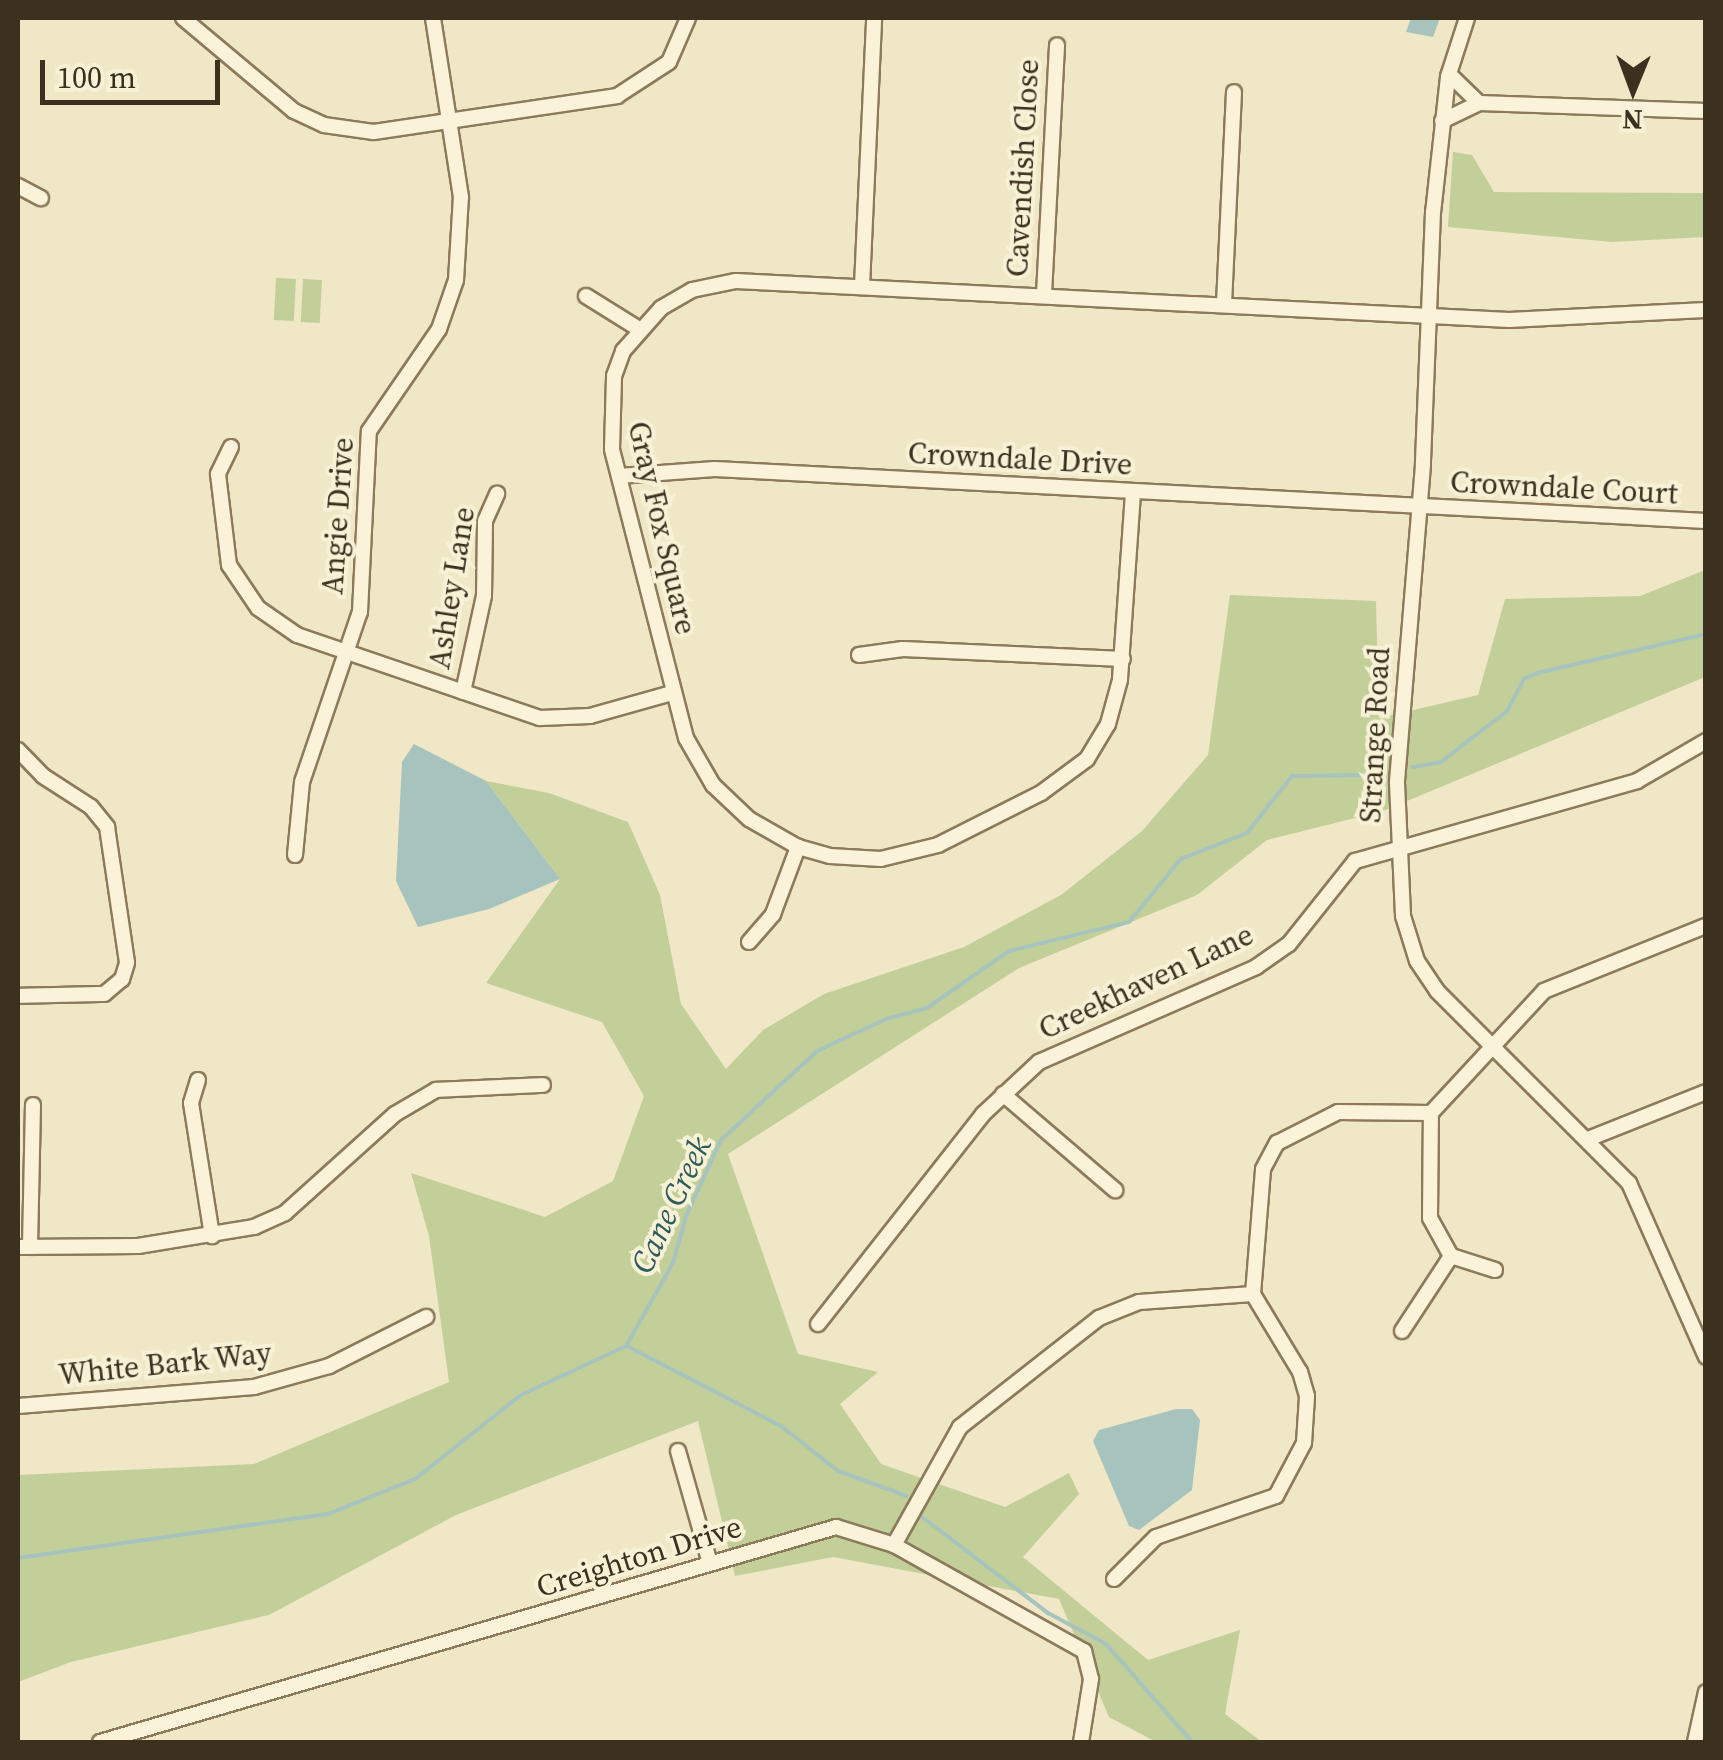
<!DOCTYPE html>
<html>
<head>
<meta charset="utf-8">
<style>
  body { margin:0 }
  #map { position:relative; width:1723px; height:1760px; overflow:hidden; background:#f0e7c6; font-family:"Source Serif 4",serif }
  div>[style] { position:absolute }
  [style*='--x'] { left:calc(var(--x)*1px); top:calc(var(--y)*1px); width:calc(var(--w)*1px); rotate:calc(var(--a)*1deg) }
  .green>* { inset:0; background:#c3cf99; transform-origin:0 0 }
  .water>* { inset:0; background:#a7c3be }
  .stream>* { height:4px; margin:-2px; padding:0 2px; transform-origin:2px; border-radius:2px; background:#a7c3be }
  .roads { filter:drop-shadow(2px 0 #8c7a5b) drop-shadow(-2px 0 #8c7a5b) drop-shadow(0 2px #8c7a5b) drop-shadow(0 -2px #8c7a5b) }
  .minor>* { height:14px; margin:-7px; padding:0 7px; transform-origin:7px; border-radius:7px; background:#faf3da }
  span { translate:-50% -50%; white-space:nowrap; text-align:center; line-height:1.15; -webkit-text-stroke:8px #f7f1d6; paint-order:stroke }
  .street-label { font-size:30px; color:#3c301f }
  .water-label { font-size:32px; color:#2e5b5c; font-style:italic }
  .frame { position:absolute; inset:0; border:20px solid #3c301f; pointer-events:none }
  .north { position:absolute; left:1583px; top:40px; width:100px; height:100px; -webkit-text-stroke:8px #f7f1d6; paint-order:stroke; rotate:181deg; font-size:28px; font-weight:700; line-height:40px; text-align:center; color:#3c301f }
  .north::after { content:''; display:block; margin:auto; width:35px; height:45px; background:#3c301f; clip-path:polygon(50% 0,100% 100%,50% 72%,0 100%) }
  .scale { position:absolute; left:40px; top:60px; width:180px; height:45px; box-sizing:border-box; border:5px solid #3c301f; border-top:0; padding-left:12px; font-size:30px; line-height:35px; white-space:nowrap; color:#3c301f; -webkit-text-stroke:8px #f7f1d6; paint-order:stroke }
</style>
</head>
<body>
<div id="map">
  <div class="green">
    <div style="clip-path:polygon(1453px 152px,1472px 155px,1494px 192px,1705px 193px,1705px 237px,1612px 242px,1448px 227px)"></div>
    <div style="left:276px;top:278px;width:20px;height:42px;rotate:3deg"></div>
    <div style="left:303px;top:279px;width:19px;height:43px;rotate:3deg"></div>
    <div style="clip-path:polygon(1705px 570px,1705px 677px,1383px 811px,1267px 840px,1197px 895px,1019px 968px,728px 1154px,798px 1354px,878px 1372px,840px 1404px,881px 1464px,1005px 1507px,1069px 1473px,1079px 1494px,1023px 1557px,1148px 1660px,1240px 1630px,1225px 1714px,1262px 1742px,1156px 1742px,1109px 1717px,1059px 1599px,833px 1557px,735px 1576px,698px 1421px,456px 1515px,269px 1615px,71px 1662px,18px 1682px,18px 1475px,254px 1464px,449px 1382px,429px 1236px,411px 1173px,545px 1217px,613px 1181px,644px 1096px,602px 1022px,486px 983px,560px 879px,486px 781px,549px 793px,628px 822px,660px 895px,681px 1004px,726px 1069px,763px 1030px,824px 994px,964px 947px,1061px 895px,1142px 831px,1208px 755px,1230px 595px,1376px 601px,1379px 718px,1478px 695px,1505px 599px,1640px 596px)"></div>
  </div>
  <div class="water">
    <div style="clip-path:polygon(1411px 18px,1440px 18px,1433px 37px,1406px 32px)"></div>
    <div style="clip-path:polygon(414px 744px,486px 781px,560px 879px,489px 909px,418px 927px,396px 881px,402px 762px)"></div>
    <div style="clip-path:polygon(1176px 1409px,1192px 1409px,1200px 1420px,1192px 1490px,1139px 1530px,1129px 1526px,1093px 1441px,1099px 1430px)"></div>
  </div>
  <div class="stream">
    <div style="--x:1413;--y:767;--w:28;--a:-10"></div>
    <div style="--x:1441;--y:762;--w:83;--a:-37.7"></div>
    <div style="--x:1507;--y:711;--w:36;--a:-62"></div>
    <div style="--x:1524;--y:679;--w:14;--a:-25"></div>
    <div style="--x:1537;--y:673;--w:173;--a:-13"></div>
    <div style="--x:627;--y:1346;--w:174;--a:27.5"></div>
    <div style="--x:781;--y:1426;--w:73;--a:38.3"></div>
    <div style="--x:838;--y:1471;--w:73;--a:19.9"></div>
    <div style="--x:921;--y:1516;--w:160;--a:37.4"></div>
    <div style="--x:1048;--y:1613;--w:66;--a:28.1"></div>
    <div style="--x:1106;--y:1644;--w:130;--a:48.7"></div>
    <div style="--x:18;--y:1558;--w:313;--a:-8.1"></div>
    <div style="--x:328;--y:1514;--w:94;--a:-21.9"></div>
    <div style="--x:415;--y:1479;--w:135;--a:-38.4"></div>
    <div style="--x:521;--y:1395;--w:116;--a:-25"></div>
    <div style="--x:626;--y:1346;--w:95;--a:-60.5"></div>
    <div style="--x:673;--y:1263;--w:49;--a:-74.5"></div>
    <div style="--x:686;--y:1216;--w:84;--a:-65.3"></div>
    <div style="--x:721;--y:1140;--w:131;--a:-42.8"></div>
    <div style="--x:817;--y:1051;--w:76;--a:-24.9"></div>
    <div style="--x:886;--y:1019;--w:42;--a:-15"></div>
    <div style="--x:927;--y:1008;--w:100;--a:-34.8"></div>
    <div style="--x:1009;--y:951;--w:123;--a:-13.6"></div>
    <div style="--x:1129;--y:922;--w:82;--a:-50.5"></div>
    <div style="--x:1181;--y:859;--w:71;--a:-21.5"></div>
    <div style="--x:1247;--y:833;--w:73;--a:-51.7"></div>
    <div style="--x:1292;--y:776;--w:89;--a:-0.6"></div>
  </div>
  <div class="roads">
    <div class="minor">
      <div style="--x:183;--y:18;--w:145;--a:40"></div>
      <div style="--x:294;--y:111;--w:33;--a:25"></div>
      <div style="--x:324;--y:125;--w:50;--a:8"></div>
      <div style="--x:374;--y:132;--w:246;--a:-8.4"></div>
      <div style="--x:617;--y:96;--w:62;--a:-33.2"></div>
      <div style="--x:669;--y:62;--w:48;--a:-66.6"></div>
      <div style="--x:1467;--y:18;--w:62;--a:107.9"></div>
      <div style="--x:1448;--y:77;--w:136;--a:96.3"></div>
      <div style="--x:1433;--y:212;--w:253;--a:92.3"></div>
      <div style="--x:1423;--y:465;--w:319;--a:94.7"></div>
      <div style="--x:1397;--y:783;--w:133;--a:87.4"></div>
      <div style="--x:1403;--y:916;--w:47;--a:72.7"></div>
      <div style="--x:1417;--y:961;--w:36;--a:56"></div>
      <div style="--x:1437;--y:991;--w:272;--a:45"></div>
      <div style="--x:1629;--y:1183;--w:190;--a:66.1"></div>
      <div style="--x:1449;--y:74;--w:42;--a:44"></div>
      <div style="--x:1442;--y:121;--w:41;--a:-25.9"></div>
      <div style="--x:1479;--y:103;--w:227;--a:2"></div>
      <div style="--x:18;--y:186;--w:26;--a:28"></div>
      <div style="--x:862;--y:286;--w:268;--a:-87.4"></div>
      <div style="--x:1044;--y:294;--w:249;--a:-87"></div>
      <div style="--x:586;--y:296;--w:62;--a:31.9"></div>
      <div style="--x:1224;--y:304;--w:212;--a:-87.3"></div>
      <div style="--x:231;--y:447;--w:30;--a:116"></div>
      <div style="--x:218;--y:474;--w:92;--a:83.1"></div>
      <div style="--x:229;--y:565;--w:52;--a:56"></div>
      <div style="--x:258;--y:608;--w:47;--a:34.7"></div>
      <div style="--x:297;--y:635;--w:257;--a:18.9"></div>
      <div style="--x:540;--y:718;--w:50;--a:-2.3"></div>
      <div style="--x:590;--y:716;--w:85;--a:-15.7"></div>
      <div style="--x:619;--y:476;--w:96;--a:-4.2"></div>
      <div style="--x:715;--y:469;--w:992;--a:3"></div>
      <div style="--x:1133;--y:493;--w:187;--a:94"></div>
      <div style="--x:1120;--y:680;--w:46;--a:105.3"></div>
      <div style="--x:1108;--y:724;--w:41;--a:121"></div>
      <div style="--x:1087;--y:759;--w:57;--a:143.5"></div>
      <div style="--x:1041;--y:793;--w:115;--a:153.2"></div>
      <div style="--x:938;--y:845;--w:59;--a:166.2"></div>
      <div style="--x:881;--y:859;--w:51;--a:-176.6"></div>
      <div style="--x:830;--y:856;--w:33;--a:-164"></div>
      <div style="--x:798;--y:847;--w:56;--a:-150.3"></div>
      <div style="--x:749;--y:819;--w:50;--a:-136.6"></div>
      <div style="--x:713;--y:785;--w:54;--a:-119.9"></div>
      <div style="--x:686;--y:738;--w:298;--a:-104.4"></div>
      <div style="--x:612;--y:449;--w:73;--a:-88.4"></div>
      <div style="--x:614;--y:376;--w:27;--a:-70"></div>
      <div style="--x:623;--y:351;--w:57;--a:-48.5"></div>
      <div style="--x:661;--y:308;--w:36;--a:-30"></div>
      <div style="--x:692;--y:290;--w:45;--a:-11.6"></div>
      <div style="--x:736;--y:281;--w:774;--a:2.89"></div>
      <div style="--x:1509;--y:320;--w:197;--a:-2.9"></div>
      <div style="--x:859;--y:655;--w:44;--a:-7.8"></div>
      <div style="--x:903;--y:649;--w:220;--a:2.6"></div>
      <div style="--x:463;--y:692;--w:98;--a:-77.7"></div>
      <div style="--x:484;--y:596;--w:75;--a:-89.2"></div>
      <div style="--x:485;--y:521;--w:30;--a:-66"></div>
      <div style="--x:18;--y:750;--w:36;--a:46"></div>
      <div style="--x:43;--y:776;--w:57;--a:32.9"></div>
      <div style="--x:91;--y:807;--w:26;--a:51"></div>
      <div style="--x:107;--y:827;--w:137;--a:81.6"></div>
      <div style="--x:127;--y:963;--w:17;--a:107"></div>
      <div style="--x:122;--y:979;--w:23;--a:140"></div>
      <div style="--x:104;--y:994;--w:86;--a:178.7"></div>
      <div style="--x:295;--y:855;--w:73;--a:-84.5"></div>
      <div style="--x:302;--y:782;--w:180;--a:-71.2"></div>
      <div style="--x:360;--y:612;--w:181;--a:-87.2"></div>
      <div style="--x:369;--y:431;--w:124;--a:-55.5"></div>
      <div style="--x:439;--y:329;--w:52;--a:-70.9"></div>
      <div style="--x:456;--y:280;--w:83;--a:-86.6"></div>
      <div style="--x:461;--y:197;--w:181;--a:-98.9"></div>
      <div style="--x:749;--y:942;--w:37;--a:-49"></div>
      <div style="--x:773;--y:914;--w:72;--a:-69.5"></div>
      <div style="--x:198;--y:1080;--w:24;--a:107"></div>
      <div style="--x:191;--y:1103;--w:135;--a:81"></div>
      <div style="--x:1003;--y:1094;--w:148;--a:40.6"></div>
      <div style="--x:1588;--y:1139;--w:127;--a:-21.7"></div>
      <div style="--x:18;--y:1247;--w:120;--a:-0.5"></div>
      <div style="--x:138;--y:1246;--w:118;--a:-9.3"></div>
      <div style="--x:254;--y:1227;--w:34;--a:-24"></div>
      <div style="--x:285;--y:1213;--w:148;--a:-42"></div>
      <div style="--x:395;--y:1114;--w:48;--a:-30.3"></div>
      <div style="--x:436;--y:1090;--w:107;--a:-2.7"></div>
      <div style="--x:30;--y:1247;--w:142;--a:-88.8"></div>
      <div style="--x:1495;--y:1270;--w:46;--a:-162.3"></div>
      <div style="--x:1451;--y:1256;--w:43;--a:-118.9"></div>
      <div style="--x:1430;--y:1218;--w:105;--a:-89.5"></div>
      <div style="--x:1431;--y:1113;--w:166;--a:-47.2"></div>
      <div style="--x:1544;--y:991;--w:175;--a:-21.9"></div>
      <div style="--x:818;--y:1324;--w:267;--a:-51.8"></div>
      <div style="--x:983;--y:1114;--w:76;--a:-42.9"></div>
      <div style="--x:1039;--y:1062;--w:237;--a:-23.6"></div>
      <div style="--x:1256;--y:967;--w:40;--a:-34.9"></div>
      <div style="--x:1289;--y:944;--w:106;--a:-51.5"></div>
      <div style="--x:1355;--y:861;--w:293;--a:-15.8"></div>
      <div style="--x:1637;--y:781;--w:80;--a:-30.1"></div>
      <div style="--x:1402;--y:1331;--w:90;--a:-56.8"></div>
      <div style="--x:18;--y:1406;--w:237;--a:-4.6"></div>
      <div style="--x:254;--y:1387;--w:78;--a:-15.6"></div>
      <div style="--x:329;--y:1366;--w:109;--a:-26.8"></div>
      <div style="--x:678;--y:1451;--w:116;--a:74.1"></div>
      <div style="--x:894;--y:1545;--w:135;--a:-60.8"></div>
      <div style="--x:960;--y:1427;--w:177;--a:-38.1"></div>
      <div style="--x:1099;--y:1318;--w:43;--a:-21.8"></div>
      <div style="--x:1139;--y:1302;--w:114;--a:-4"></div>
      <div style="--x:1114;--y:1579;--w:59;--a:-45"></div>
      <div style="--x:1156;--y:1537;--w:127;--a:-18.9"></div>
      <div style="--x:1276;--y:1496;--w:60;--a:-62.2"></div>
      <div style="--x:1304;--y:1443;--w:47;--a:-86.3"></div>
      <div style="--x:1307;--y:1396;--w:25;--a:-106"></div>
      <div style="--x:1300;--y:1372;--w:91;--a:-121.1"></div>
      <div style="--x:1253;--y:1294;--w:125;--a:-85.4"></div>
      <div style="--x:1263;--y:1169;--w:30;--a:-62"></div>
      <div style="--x:1277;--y:1143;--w:68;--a:-26.9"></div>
      <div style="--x:1338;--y:1112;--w:93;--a:0.6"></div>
      <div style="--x:100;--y:1742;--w:767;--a:-16.28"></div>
      <div style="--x:836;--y:1527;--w:61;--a:17.2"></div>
      <div style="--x:894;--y:1545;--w:218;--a:29.2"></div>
      <div style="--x:1084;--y:1651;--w:29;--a:76"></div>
      <div style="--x:1091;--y:1679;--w:64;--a:99"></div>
      <div style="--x:1695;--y:1742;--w:51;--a:-77.6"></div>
    </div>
  </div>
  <div class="street-label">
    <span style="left:1023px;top:168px;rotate:-87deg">Cavendish Close</span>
    <span style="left:1020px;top:459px;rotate:3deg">Crowndale Drive</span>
    <span style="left:1564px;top:488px;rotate:3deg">Crowndale Court</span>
    <span style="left:338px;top:516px;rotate:-86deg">Angie Drive</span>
    <span style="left:662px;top:528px;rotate:77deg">Gray Fox Square</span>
    <span style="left:452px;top:588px;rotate:-81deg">Ashley Lane</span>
    <span style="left:1375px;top:735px;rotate:-87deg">Strange Road</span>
    <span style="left:1146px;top:982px;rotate:-25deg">Creekhaven Lane</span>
    <span style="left:165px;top:1364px;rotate:-6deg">White Bark Way</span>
    <span style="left:639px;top:1557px;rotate:-17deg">Creighton Drive</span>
  </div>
  <div class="water-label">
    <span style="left:671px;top:1205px;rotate:-65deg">Cane Creek</span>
  </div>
  <div class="frame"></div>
  <div class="north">N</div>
  <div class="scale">100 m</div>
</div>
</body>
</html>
